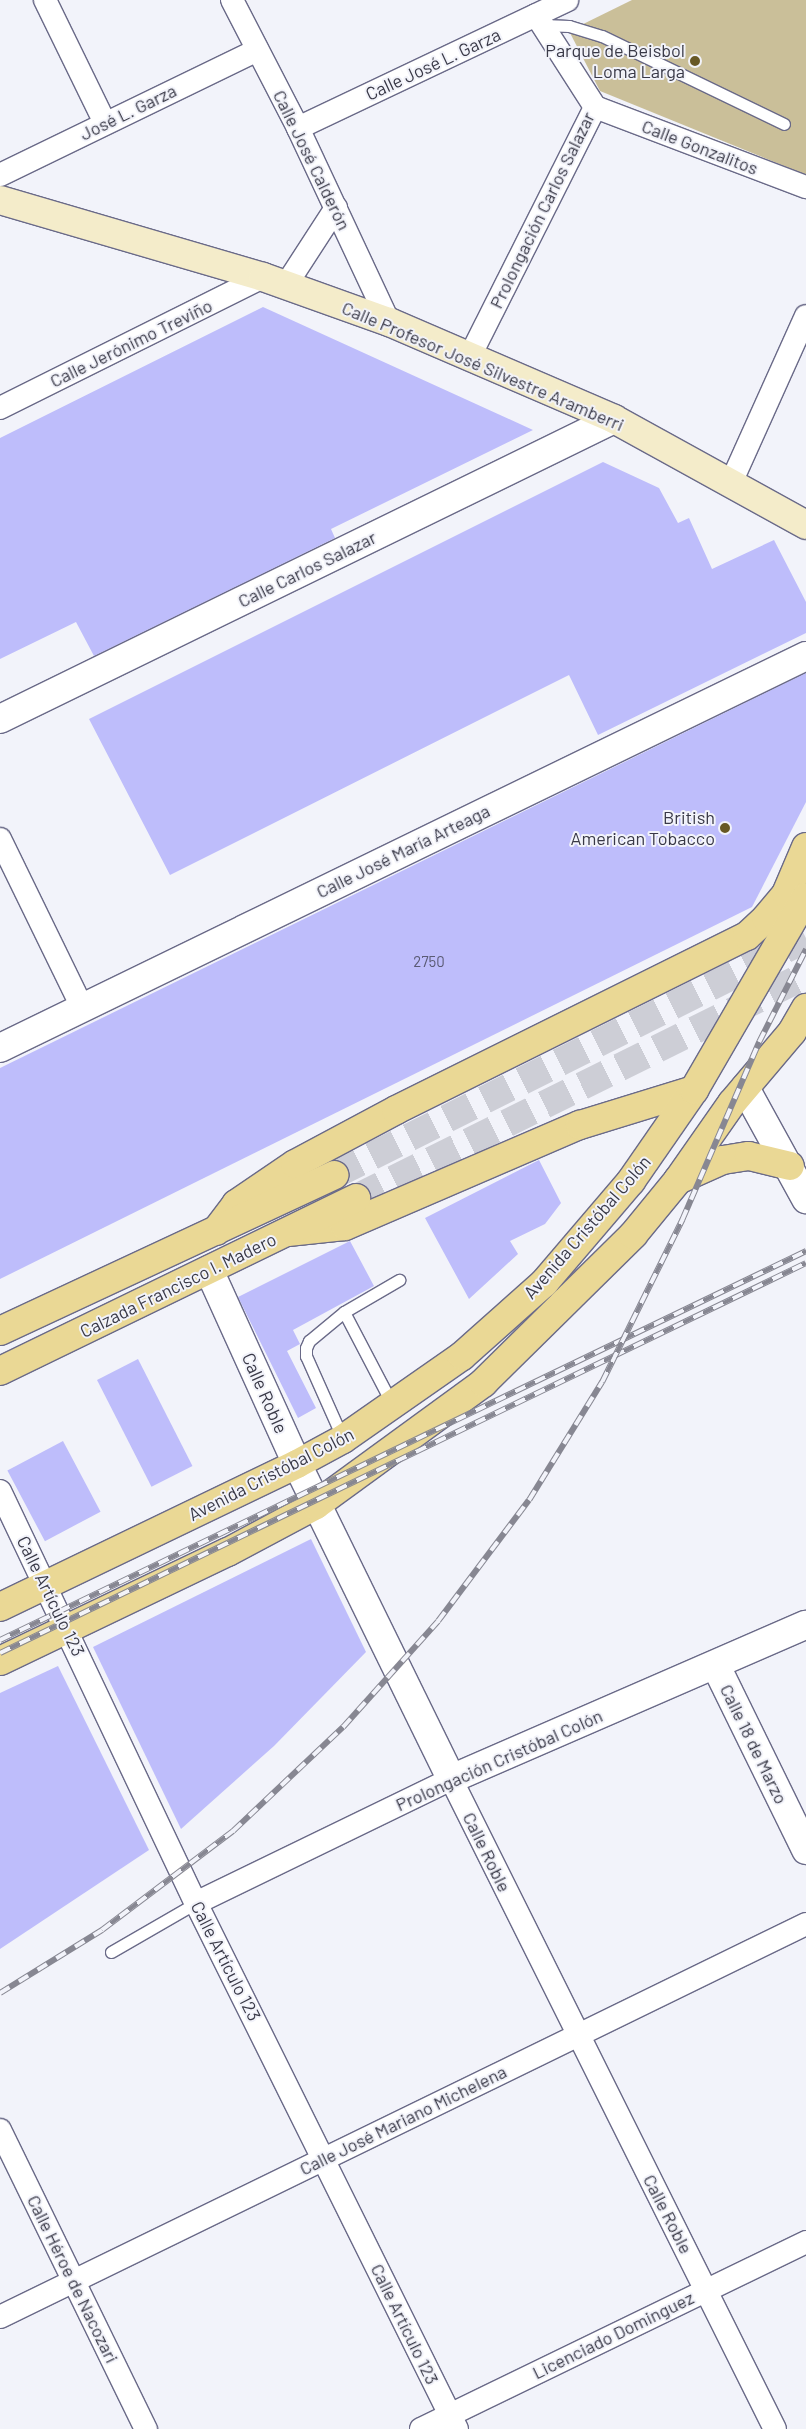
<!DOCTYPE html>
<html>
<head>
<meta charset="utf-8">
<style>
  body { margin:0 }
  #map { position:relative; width:806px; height:2429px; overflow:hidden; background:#f2f3fa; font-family:Barlow,sans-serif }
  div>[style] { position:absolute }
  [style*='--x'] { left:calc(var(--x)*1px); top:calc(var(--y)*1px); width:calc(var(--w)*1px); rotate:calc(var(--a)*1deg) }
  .green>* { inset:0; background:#cabf99 }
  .building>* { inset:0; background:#bebdfb; transform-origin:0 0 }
  .primary-tunnel>* { height:28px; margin-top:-14px; transform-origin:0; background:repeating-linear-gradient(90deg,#cdced6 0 28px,transparent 0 42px) }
  .roads { filter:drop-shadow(1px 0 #6a6a88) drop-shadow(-1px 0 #6a6a88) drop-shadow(0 1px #6a6a88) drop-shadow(0 -1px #6a6a88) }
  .service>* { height:11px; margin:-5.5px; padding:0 5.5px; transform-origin:5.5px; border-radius:5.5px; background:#fff }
  .minor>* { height:22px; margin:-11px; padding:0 11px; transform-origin:11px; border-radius:11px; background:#fff }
  .tertiary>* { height:28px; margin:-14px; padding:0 14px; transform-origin:14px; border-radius:14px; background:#fff }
  .secondary>* { height:28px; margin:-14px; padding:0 14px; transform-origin:14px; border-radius:14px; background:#f4ecca }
  .primary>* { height:28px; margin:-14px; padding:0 14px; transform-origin:14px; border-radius:14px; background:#ead895 }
  .rail>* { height:5.5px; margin-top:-2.75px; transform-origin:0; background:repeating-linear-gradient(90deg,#f2f3fa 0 11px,#878792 0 22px); box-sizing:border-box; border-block:1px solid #878792 }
  .dots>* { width:14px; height:14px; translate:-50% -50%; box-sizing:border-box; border:2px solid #f2f3fa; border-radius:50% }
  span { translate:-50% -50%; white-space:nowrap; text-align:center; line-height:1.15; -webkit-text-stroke:4px #f2f3fa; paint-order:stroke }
  .number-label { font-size:15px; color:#5a5a74 }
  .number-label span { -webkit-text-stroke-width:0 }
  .poi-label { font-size:18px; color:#393947 }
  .right { translate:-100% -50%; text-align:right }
  .street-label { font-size:18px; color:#393947 }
</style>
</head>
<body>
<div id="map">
  <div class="green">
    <div style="clip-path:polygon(632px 0,806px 0,806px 175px,600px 91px,569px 31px)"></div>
  </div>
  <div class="building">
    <div style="clip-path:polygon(263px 307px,533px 430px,331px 529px,335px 538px,94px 656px,76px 622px,0 659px,0 438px)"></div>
    <div style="clip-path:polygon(603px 462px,659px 488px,678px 523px,689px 518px,712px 569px,774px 540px,806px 602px,806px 633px,598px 735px,569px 675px,170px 875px,89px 719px)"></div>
    <div style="clip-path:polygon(806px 673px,806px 802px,752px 907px,0 1279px,0 1068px)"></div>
    <div style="clip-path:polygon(539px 1160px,561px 1203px,545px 1224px,510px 1241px,518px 1254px,469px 1299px,425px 1218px)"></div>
    <div style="clip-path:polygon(350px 1241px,374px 1286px,293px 1330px,300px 1344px,287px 1351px,316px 1408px,298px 1418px,238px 1297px)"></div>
    <div style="left:138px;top:1359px;width:120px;height:46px;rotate:63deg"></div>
    <div style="left:63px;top:1441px;width:80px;height:63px;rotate:62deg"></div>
    <div style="clip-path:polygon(311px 1539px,366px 1652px,274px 1746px,181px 1829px,93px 1647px)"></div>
    <div style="clip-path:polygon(58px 1666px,149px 1850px,0 1949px,0 1693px)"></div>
  </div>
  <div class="primary-tunnel">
    <div style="--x:334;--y:1175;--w:528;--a:-26.57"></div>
    <div style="--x:356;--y:1198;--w:502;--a:-26.36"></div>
  </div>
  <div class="roads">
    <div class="service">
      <div style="--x:543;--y:25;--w:26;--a:2"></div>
      <div style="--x:569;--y:26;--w:34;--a:17"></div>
      <div style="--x:602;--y:36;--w:202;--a:25.8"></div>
      <div style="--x:344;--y:1312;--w:104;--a:62.4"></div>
      <div style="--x:343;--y:1439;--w:91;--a:-114"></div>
      <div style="--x:306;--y:1356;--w:8;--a:-90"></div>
      <div style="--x:306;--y:1348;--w:8;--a:-67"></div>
      <div style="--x:309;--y:1341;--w:45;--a:-39.6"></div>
      <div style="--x:344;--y:1312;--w:64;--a:-30.2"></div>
      <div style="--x:111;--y:1952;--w:98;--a:-30"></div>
    </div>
    <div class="minor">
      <div style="--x:45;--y:0;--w:137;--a:64"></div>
      <div style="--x:232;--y:0;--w:144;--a:62.7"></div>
      <div style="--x:298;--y:128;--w:214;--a:64.9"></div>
      <div style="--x:536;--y:15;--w:109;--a:57.3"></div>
      <div style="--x:595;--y:107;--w:226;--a:20.8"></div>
      <div style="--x:298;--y:128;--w:298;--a:-25.4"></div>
      <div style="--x:0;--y:175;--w:286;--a:-25.9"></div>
      <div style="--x:286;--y:285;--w:92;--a:-57"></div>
      <div style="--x:469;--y:358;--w:281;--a:-63.3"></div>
      <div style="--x:0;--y:408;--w:294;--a:-26.5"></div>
      <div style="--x:730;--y:485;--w:185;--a:-65.8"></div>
      <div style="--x:0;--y:839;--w:187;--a:64"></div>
      <div style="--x:0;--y:1491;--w:456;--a:64.6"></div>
      <div style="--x:196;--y:1903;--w:587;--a:63.61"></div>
      <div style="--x:196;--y:1903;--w:284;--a:-25.9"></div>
      <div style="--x:451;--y:1779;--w:726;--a:63.51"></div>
      <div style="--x:0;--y:2130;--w:333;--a:64"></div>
      <div style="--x:0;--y:2317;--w:897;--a:-25.99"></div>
      <div style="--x:421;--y:2429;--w:428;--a:-25.9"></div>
    </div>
    <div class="tertiary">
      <div style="--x:0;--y:719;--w:683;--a:-26.04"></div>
      <div style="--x:0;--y:1048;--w:896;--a:-25.94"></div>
      <div style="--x:745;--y:1088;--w:127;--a:61.2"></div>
      <div style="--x:209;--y:1270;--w:213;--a:65.6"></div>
      <div style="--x:297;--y:1464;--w:351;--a:63.9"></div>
      <div style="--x:451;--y:1779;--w:387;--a:-23.5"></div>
      <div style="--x:716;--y:1666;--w:205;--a:63.9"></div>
    </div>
    <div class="secondary">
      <div style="--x:0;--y:200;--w:274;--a:16.3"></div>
      <div style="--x:263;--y:277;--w:134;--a:19.7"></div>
      <div style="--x:389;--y:322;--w:245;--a:23.3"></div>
      <div style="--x:614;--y:419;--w:219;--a:28.9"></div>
    </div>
    <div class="primary">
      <div style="--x:678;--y:1180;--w:49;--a:-24"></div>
      <div style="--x:723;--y:1160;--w:26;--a:-9"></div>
      <div style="--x:749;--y:1156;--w:42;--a:13.7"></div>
      <div style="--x:216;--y:1231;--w:34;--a:-53"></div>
      <div style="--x:236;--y:1204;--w:71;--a:-34.1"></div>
      <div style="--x:295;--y:1164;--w:115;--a:-28.1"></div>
      <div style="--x:396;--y:1110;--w:392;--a:-26.4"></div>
      <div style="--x:747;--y:936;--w:26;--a:-43"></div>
      <div style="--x:766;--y:918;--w:31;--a:-50"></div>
      <div style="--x:786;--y:894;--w:51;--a:-66.9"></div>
      <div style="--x:288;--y:1232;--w:57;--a:-6"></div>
      <div style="--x:345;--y:1226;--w:256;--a:-23.3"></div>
      <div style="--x:580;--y:1125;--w:119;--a:-17.1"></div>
      <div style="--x:0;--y:1331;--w:369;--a:-25"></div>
      <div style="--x:0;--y:1371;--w:396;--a:-25.9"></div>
      <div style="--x:0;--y:1607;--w:330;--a:-25.7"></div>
      <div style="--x:297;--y:1464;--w:52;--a:-28.5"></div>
      <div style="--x:343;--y:1439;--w:145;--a:-34.9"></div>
      <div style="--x:462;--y:1356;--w:110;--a:-41.7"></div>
      <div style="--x:544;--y:1283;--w:134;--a:-49.5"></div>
      <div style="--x:631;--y:1181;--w:111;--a:-55.3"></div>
      <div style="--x:694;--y:1090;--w:223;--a:-59.9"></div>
      <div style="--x:0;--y:1661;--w:253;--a:-25.6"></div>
      <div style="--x:228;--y:1552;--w:100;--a:-28.1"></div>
      <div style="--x:316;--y:1505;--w:207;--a:-36.1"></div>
      <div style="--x:483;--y:1383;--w:211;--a:-44.6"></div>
      <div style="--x:633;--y:1235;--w:71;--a:-50.7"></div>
      <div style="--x:678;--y:1180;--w:94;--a:-55"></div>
      <div style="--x:732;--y:1103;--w:93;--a:-49.8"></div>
      <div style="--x:792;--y:1032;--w:28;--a:-60"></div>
    </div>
  </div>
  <div class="rail">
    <div style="--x:0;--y:1640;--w:895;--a:-25.76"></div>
    <div style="--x:0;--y:1653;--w:895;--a:-25.82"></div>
    <div style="--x:0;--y:1993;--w:120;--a:-31.7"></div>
    <div style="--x:102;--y:1930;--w:164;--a:-37.1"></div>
    <div style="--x:233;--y:1831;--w:151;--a:-43.4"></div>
    <div style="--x:343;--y:1727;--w:142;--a:-48.1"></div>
    <div style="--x:438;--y:1621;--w:151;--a:-53.1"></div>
    <div style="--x:529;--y:1500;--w:139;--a:-58.3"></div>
    <div style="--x:602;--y:1382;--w:181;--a:-63.7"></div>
    <div style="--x:682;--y:1220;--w:194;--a:-66.6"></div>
    <div style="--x:759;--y:1042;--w:104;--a:-63.2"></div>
  </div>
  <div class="dots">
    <div style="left:695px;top:61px;background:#675825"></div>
    <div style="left:725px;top:828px;background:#675825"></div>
  </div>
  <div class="number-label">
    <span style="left:429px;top:962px">2750</span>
  </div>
  <div class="poi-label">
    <span class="right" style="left:685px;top:61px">Parque de Beisbol<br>Loma Larga</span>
    <span class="right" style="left:715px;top:828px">British<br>American Tobacco</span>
  </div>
  <div class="street-label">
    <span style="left:433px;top:64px;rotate:-25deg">Calle José L. Garza</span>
    <span style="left:128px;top:112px;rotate:-26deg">José L. Garza</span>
    <span style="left:700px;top:147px;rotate:21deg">Calle Gonzalitos</span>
    <span style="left:312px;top:160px;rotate:64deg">Calle José Calderón</span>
    <span style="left:542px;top:210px;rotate:-64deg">Prolongación Carlos Salazar</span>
    <span style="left:131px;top:343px;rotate:-26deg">Calle Jerónimo Treviño</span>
    <span style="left:483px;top:366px;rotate:23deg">Calle Profesor José Silvestre Aramberri</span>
    <span style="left:307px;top:569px;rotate:-26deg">Calle Carlos Salazar</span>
    <span style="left:403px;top:851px;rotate:-26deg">Calle José María Arteaga</span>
    <span style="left:587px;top:1227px;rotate:-49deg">Avenida Cristóbal Colón</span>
    <span style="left:178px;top:1285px;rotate:-26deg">Calzada Francisco I. Madero</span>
    <span style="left:265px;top:1393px;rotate:66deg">Calle Roble</span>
    <span style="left:271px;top:1474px;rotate:-27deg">Avenida Cristóbal Colón</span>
    <span style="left:51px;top:1596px;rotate:64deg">Calle Artículo 123</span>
    <span style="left:754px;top:1744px;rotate:64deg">Calle 18 de Marzo</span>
    <span style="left:499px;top:1760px;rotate:-24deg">Prolongación Cristóbal Colón</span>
    <span style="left:487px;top:1852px;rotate:64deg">Calle Roble</span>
    <span style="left:226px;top:1961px;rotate:63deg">Calle Artículo 123</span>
    <span style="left:403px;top:2120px;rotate:-26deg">Calle José Mariano Michelena</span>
    <span style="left:668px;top:2214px;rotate:63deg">Calle Roble</span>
    <span style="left:73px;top:2279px;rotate:64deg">Calle Héroe de Nacozari</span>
    <span style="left:405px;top:2324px;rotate:64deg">Calle Artículo 123</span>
    <span style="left:613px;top:2335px;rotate:-26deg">Licenciado Dominguez</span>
  </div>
</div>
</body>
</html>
